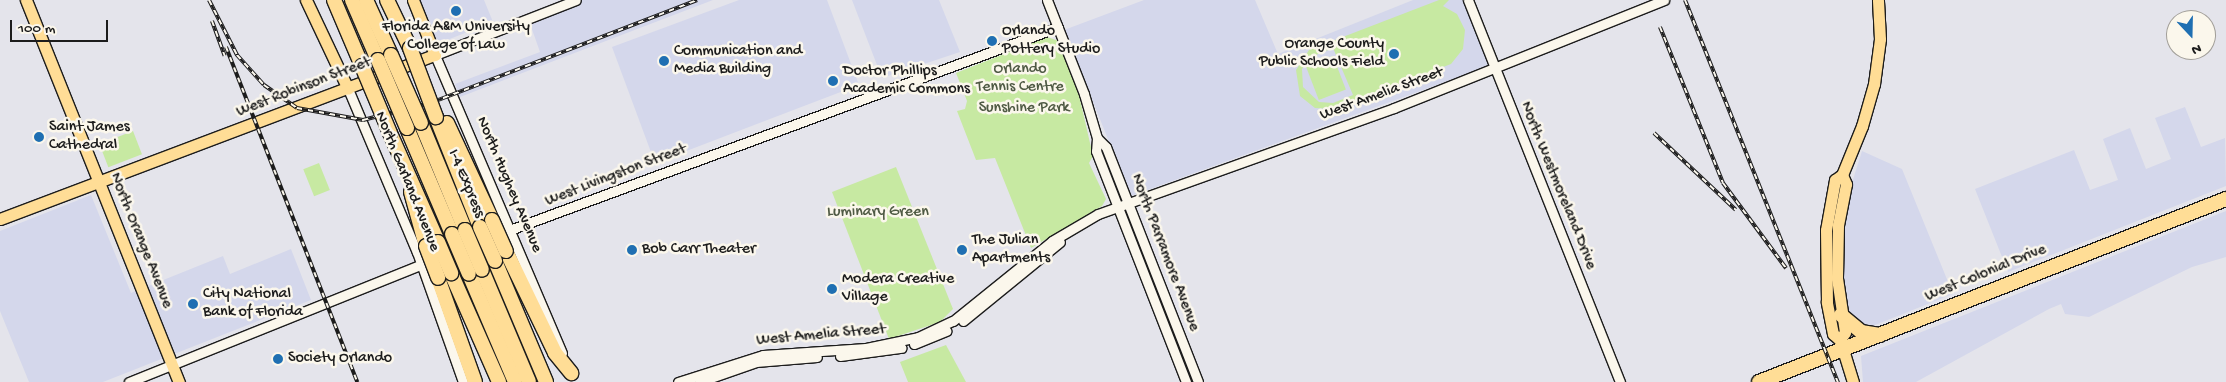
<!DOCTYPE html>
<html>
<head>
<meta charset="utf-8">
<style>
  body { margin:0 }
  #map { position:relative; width:2226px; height:382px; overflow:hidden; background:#e4e4eb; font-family:"Gochi Hand",sans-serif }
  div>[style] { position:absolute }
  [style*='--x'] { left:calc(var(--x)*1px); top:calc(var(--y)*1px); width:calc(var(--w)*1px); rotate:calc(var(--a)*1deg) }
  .built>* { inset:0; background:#d4d7eb }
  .green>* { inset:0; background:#c7e9a2; transform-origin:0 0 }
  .roads { filter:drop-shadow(1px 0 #1c1c1c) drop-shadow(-1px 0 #1c1c1c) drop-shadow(0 1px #1c1c1c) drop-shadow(0 -1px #1c1c1c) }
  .minor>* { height:9px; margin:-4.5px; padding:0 4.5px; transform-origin:4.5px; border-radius:4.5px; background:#fbf7ec }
  .major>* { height:11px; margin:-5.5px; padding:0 5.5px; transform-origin:5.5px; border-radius:5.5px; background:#ffdd96 }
  .highway>* { height:14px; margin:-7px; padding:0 7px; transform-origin:7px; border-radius:7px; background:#ffdd96 }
  .rail>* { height:4px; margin-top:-2px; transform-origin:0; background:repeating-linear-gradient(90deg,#fbf7ec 0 5.5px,#1c1c1c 0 11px); box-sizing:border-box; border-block:1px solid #1c1c1c }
  .bridges { filter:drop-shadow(1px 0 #1c1c1c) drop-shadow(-1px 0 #1c1c1c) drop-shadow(0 1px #1c1c1c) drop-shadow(0 -1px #1c1c1c) }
  .highway-bridge>* { height:14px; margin:-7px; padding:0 7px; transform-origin:7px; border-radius:7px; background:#ffdd96 }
  .dots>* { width:14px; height:14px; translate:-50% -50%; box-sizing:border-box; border:2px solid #fbf7ec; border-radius:50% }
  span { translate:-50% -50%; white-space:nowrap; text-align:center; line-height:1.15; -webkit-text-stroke:5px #fbf7ec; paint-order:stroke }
  .poi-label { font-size:16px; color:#1c1c1c }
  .left { translate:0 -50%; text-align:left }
  .right { translate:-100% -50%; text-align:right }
  .park-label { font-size:16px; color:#4f5a44 }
  .street-label { font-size:16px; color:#1c1c1c }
  .north { position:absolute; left:2166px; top:10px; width:50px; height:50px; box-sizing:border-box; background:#fbf7ec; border:1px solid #a29f99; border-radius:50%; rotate:159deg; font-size:14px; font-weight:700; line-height:20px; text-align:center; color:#1c1c1c }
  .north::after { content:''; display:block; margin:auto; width:18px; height:22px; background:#1f6fb2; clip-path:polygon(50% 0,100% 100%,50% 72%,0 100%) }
  .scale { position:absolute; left:10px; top:20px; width:98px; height:22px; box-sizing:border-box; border:2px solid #1c1c1c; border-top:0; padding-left:6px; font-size:15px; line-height:18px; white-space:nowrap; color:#1c1c1c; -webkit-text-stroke:4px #fbf7ec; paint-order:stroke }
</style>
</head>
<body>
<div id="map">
  <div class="built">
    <div style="clip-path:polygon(420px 0,484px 0,493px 22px,442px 42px,434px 38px)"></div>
    <div style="clip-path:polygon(576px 0,713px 0,460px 97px,455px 84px,540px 52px,528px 18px)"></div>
    <div style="clip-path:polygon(739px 0,827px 0,859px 85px,655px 163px,612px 47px)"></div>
    <div style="clip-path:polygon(852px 0,939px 0,960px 52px,882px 78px)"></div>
    <div style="clip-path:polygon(1144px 0,1255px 0,1278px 54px,1413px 0,1463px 0,1489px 66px,1131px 196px,1064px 30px)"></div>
    <div style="clip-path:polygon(2185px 107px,2201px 147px,2225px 138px,2226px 186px,2008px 272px,1975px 189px,2074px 150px,2090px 190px,2118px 180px,2103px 139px,2130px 128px,2146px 169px,2171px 159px,2155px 118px)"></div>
    <div style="clip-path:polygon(1862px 151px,1902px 169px,1953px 294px,1870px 327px,1859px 327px,1847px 315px,1844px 287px,1845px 205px)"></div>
    <div style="clip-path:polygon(91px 195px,131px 293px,223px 256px,230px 274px,291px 249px,311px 300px,103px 382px,29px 382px,0 311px,0 231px)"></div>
    <div style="clip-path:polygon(2226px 211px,2226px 257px,2192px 267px,2089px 317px,2065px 314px,2061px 304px,2049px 309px,1916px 382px,1863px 382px,1861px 356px)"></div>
  </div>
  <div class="green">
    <div style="clip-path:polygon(evenodd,1439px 0,1449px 0,1443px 6px,1457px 14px,1465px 30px,1463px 49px,1451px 64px,1332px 109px,1315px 108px,1300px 96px,1296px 70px,1309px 50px,1439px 0,1333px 48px,1353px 95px,1333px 103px,1319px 102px,1303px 87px,1302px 69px,1311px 57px,1333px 48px)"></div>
    <div style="clip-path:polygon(1047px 37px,1059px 41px,1078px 91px,1093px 156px,1089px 163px,1106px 199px,1102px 206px,1031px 248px,995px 158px,976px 160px,957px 111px,965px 109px,967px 101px,956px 73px)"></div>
    <div style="left:1333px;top:56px;width:36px;height:29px;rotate:69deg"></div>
    <div style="left:133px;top:131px;width:25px;height:36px;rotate:69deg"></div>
    <div style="left:319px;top:163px;width:29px;height:17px;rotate:68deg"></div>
    <div style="clip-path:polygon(896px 167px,953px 309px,940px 322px,889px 339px,832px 192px)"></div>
    <div style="clip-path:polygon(946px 345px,966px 382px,908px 382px,900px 362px)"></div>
  </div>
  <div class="roads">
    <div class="minor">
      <div style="--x:1047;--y:0;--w:101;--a:68.5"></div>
      <div style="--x:1084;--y:94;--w:46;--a:73.5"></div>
      <div style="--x:1097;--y:138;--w:13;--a:94"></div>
      <div style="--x:1096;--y:151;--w:248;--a:68.7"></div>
      <div style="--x:1468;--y:0;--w:411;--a:68.3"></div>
      <div style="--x:348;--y:89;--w:177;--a:67.1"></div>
      <div style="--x:417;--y:252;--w:138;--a:70.5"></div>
      <div style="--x:1097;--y:138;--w:13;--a:45"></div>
      <div style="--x:1106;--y:147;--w:252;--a:68.6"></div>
      <div style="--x:496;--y:235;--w:599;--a:-20.31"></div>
      <div style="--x:963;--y:321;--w:125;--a:-39.2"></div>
      <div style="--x:914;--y:344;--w:35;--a:-22"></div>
      <div style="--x:562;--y:353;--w:324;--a:-113.1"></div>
      <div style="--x:435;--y:55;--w:151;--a:-21.3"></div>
      <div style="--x:840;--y:356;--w:62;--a:-7.5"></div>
      <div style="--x:129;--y:382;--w:360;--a:-21.9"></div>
      <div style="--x:678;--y:382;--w:89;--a:-17.6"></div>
      <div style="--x:763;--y:355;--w:103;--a:-3.9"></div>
      <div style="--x:866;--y:348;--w:53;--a:-11.9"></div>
      <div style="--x:918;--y:337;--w:38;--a:-25"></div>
      <div style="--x:953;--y:321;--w:127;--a:-38.9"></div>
      <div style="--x:1052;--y:241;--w:53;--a:-30.4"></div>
      <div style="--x:1098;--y:214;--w:314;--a:-19.7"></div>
      <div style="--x:1394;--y:108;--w:291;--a:-21.8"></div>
      <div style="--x:699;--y:382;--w:60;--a:-19.3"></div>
      <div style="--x:756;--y:362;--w:61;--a:-4.7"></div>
    </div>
    <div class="major">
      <div style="--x:26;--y:0;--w:412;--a:68.2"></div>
      <div style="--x:306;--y:0;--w:98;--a:64.7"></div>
      <div style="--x:1842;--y:175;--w:10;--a:66"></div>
      <div style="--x:1846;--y:184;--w:42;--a:101"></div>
      <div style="--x:1838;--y:225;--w:53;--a:91.1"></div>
      <div style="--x:1837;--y:278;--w:55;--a:81.6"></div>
      <div style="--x:1845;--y:332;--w:9;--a:122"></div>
      <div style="--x:1840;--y:340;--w:44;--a:72.8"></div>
      <div style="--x:0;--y:219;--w:465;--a:-20.7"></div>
      <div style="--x:435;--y:55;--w:59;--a:-111.8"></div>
      <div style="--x:1840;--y:340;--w:9;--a:-139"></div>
      <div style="--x:1833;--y:334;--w:33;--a:-101"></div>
      <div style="--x:1827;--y:302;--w:72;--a:-90.8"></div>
      <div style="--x:1826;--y:230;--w:51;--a:-79.8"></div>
      <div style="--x:1835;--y:180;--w:9;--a:-36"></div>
      <div style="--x:1842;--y:175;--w:53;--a:-67.8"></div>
      <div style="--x:1862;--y:126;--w:44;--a:-74.1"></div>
      <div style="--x:1874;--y:84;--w:45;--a:-82.4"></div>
      <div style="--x:1880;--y:39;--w:39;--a:-93"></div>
    </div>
    <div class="highway">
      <div style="--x:334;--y:0;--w:72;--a:67"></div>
      <div style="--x:352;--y:0;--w:65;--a:66.6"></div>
      <div style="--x:366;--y:0;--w:60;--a:65.6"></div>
      <div style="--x:387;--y:0;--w:53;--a:64.4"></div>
      <div style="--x:436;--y:117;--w:118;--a:68.2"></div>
      <div style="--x:421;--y:123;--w:116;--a:67.6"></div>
      <div style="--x:447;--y:123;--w:107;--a:65.1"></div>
      <div style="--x:407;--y:128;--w:115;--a:67"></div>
      <div style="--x:390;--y:133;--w:119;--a:66.2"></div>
      <div style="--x:411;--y:192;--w:56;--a:74.5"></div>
      <div style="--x:506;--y:251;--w:113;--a:64.3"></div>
      <div style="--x:555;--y:353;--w:26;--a:51"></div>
      <div style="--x:495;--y:261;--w:131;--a:67.1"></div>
      <div style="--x:482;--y:270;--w:121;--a:67.2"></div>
      <div style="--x:451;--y:273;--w:119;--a:66.2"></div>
      <div style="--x:469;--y:274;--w:117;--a:66.9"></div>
      <div style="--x:438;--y:278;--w:110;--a:70.4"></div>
      <div style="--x:1841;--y:315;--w:26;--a:40"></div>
      <div style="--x:1861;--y:332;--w:19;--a:9"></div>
      <div style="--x:1759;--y:382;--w:502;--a:-21.4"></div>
    </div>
  </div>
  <div class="rail">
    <div style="--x:209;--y:0;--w:62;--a:63"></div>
    <div style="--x:237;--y:55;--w:40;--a:48"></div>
    <div style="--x:264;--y:85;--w:40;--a:34.9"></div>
    <div style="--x:297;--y:108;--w:67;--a:10.3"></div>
    <div style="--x:363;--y:120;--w:72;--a:-14.4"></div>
    <div style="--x:433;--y:102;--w:283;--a:-21.1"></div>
    <div style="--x:1685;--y:0;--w:412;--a:68.2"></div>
    <div style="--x:212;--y:21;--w:37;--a:70"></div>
    <div style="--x:1660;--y:27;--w:168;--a:68"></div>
    <div style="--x:1723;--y:183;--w:106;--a:53.5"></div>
    <div style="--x:226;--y:47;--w:360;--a:68.6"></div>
    <div style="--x:1654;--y:133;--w:112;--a:43.2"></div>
  </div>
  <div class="bridges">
    <div class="highway-bridge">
      <div style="--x:410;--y:48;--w:74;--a:69.4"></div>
      <div style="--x:391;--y:55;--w:74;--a:66.2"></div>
      <div style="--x:378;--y:60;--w:74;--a:66.9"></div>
      <div style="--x:362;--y:66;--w:73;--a:67.3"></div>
      <div style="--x:492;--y:220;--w:34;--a:66"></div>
      <div style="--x:480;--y:227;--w:37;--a:66"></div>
      <div style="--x:465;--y:230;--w:43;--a:67"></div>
      <div style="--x:452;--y:234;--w:43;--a:67"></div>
      <div style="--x:438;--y:242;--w:34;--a:67"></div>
      <div style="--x:426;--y:246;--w:34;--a:69"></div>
    </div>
  </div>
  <div class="dots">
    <div style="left:456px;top:11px;background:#1f6fb2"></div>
    <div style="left:992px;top:41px;background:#1f6fb2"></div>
    <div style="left:1394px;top:54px;background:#1f6fb2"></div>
    <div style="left:664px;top:61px;background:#1f6fb2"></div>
    <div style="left:833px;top:81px;background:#1f6fb2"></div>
    <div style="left:39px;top:137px;background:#1f6fb2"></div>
    <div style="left:632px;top:250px;background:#1f6fb2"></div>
    <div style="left:962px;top:250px;background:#1f6fb2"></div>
    <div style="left:832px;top:289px;background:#1f6fb2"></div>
    <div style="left:193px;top:304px;background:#1f6fb2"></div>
    <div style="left:278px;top:359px;background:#1f6fb2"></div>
  </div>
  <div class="poi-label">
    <span style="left:456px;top:37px">Florida A&amp;M University<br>College of Law</span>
    <span class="left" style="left:1002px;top:41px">Orlando<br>Pottery Studio</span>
    <span class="right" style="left:1384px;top:54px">Orange County<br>Public Schools Field</span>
    <span class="left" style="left:674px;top:61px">Communication and<br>Media Building</span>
    <span class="left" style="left:843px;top:81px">Doctor Phillips<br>Academic Commons</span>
    <span class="left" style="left:49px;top:137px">Saint James<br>Cathedral</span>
    <span class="left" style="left:972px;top:250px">The Julian<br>Apartments</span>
    <span class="left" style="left:642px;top:250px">Bob Carr Theater</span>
    <span class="left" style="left:842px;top:289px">Modera Creative<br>Village</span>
    <span class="left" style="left:203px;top:304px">City National<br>Bank of Florida</span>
    <span class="left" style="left:288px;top:359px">Society Orlando</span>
  </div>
  <div class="park-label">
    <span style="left:1020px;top:79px">Orlando<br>Tennis Centre</span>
    <span style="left:1024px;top:109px">Sunshine Park</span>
    <span style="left:878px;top:213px">Luminary Green</span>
  </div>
  <div class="street-label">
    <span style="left:304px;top:88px;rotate:-21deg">West Robinson Street</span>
    <span style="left:1382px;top:95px;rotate:-20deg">West Amelia Street</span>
    <span style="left:616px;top:176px;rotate:-21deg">West Livingston Street</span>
    <span style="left:406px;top:182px;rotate:68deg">North Garland Avenue</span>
    <span style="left:465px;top:184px;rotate:67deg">I-4 Express</span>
    <span style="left:508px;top:185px;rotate:67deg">North Hughey Avenue</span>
    <span style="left:1557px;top:186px;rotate:68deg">North Westmoreland Drive</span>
    <span style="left:140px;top:241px;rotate:68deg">North Orange Avenue</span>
    <span style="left:1164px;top:253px;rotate:69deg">North Parramore Avenue</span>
    <span style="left:1986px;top:274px;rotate:-22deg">West Colonial Drive</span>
    <span style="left:821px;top:336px;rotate:-5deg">West Amelia Street</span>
  </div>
  <div class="north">N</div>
  <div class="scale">100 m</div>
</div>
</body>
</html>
